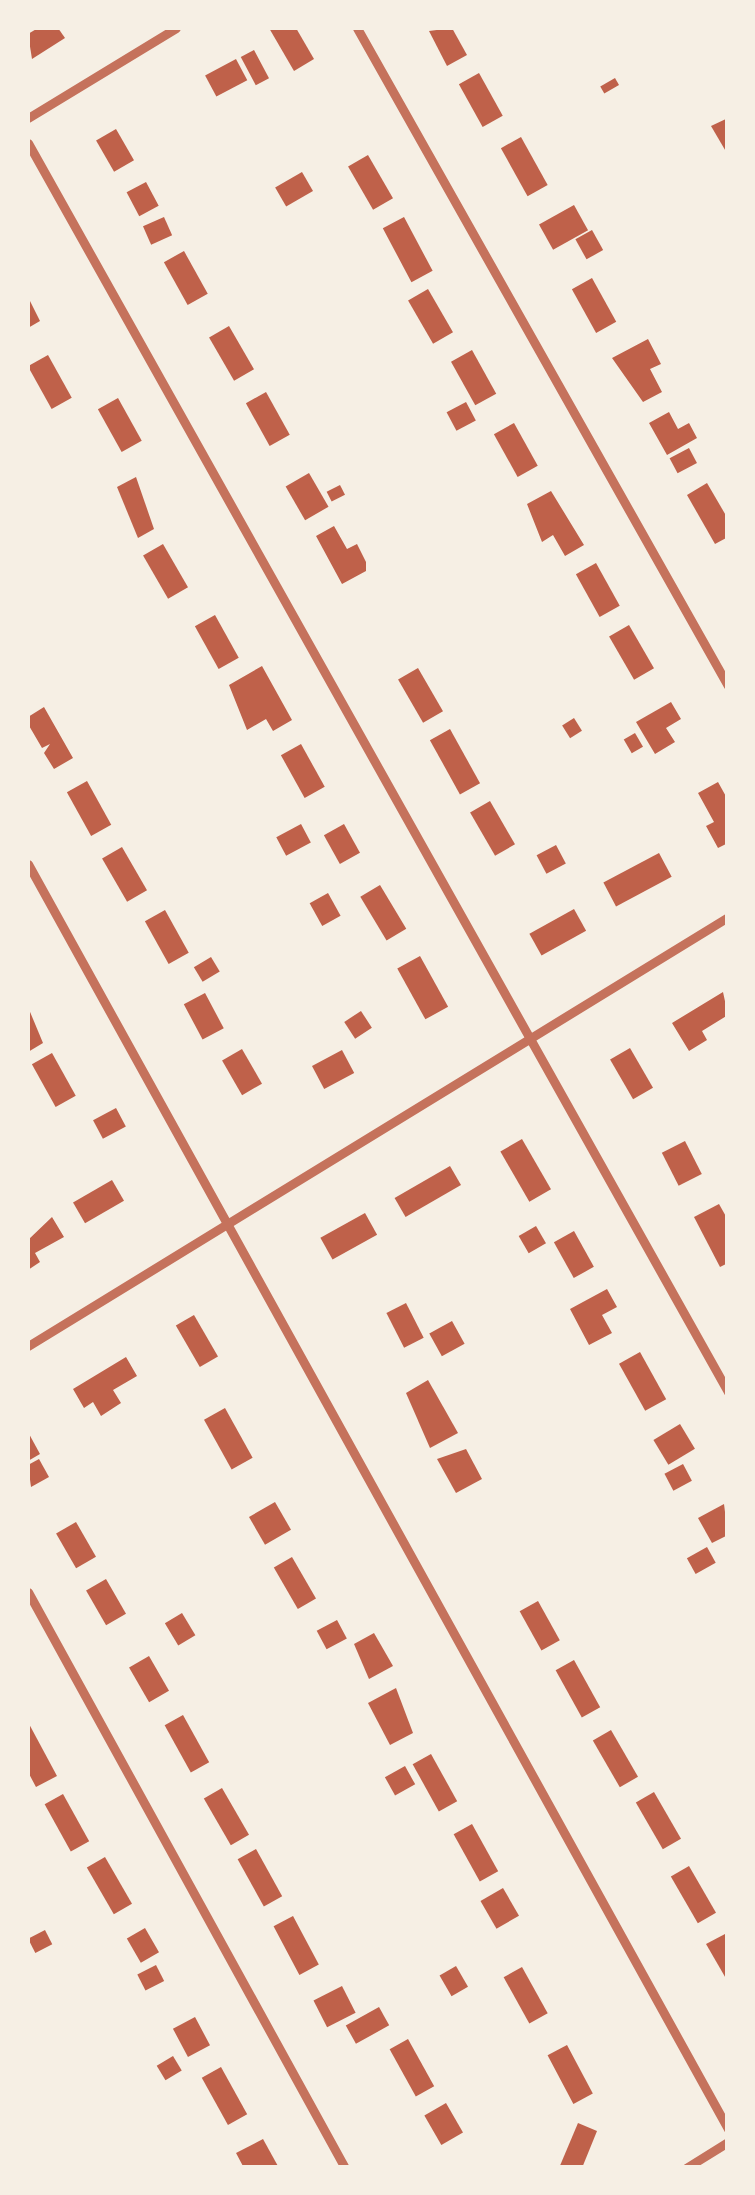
<!DOCTYPE html>
<html>
<head>
<meta charset="utf-8">
<style>
  body { margin:0 }
  #map { position:relative; width:755px; height:2195px; overflow:hidden; background:#f6efe4; font-family:"PT Sans",sans-serif }
  div>[style] { position:absolute }
  [style*='--x'] { left:calc(var(--x)*1px); top:calc(var(--y)*1px); width:calc(var(--w)*1px); rotate:calc(var(--a)*1deg) }
  .building>* { inset:0; background:#bf614a; transform-origin:0 0 }
  .minor>* { height:9px; margin:-4.5px; padding:0 4.5px; transform-origin:4.5px; border-radius:4.5px; background:#c5725c }
  span { translate:-50% -50%; white-space:nowrap; text-align:center; line-height:1.15; -webkit-text-stroke:9px #f6efe4; paint-order:stroke }
  .frame { position:absolute; inset:0; border:30px solid #f6efe4; pointer-events:none }
</style>
</head>
<body>
<div id="map">
  <div class="building">
    <div style="clip-path:polygon(38px 28px,58px 28px,65px 38px,32px 59px,28px 34px)"></div>
    <div style="clip-path:polygon(269px 28px,296px 28px,314px 59px,294px 71px)"></div>
    <div style="clip-path:polygon(452px 28px,467px 55px,447px 66px,429px 31px)"></div>
    <div style="left:254px;top:50px;width:32px;height:15px;rotate:62deg"></div>
    <div style="left:236px;top:59px;width:24px;height:35px;rotate:62deg"></div>
    <div style="left:479px;top:73px;width:49px;height:23px;rotate:61deg"></div>
    <div style="left:615px;top:78px;width:8px;height:17px;rotate:60deg"></div>
    <div style="clip-path:polygon(728px 118px,728px 155px,711px 126px)"></div>
    <div style="left:116px;top:129px;width:36px;height:23px;rotate:60deg"></div>
    <div style="left:521px;top:137px;width:55px;height:23px;rotate:61deg"></div>
    <div style="left:368px;top:155px;width:50px;height:23px;rotate:60deg"></div>
    <div style="left:302px;top:172px;width:22px;height:31px;rotate:60deg"></div>
    <div style="left:146px;top:182px;width:27px;height:22px;rotate:62deg"></div>
    <div style="left:574px;top:205px;width:29px;height:40px;rotate:61deg"></div>
    <div style="left:164px;top:217px;width:20px;height:23px;rotate:66deg"></div>
    <div style="left:404px;top:217px;width:61px;height:24px;rotate:62deg"></div>
    <div style="left:592px;top:230px;width:23px;height:19px;rotate:61deg"></div>
    <div style="left:184px;top:251px;width:49px;height:23px;rotate:61deg"></div>
    <div style="left:592px;top:278px;width:50px;height:23px;rotate:61deg"></div>
    <div style="left:428px;top:289px;width:50px;height:23px;rotate:60deg"></div>
    <div style="clip-path:polygon(28px 297px,40px 321px,28px 328px)"></div>
    <div style="left:229px;top:326px;width:50px;height:23px;rotate:60deg"></div>
    <div style="clip-path:polygon(648px 339px,661px 364px,650px 369px,662px 392px,643px 402px,612px 358px)"></div>
    <div style="left:472px;top:350px;width:50px;height:24px;rotate:61deg"></div>
    <div style="left:48px;top:355px;width:49px;height:23px;rotate:61deg"></div>
    <div style="left:266px;top:392px;width:49px;height:23px;rotate:61deg"></div>
    <div style="left:118px;top:398px;width:49px;height:23px;rotate:61deg"></div>
    <div style="left:466px;top:402px;width:21px;height:22px;rotate:62deg"></div>
    <div style="clip-path:polygon(669px 412px,678px 429px,689px 423px,697px 438px,667px 455px,649px 423px)"></div>
    <div style="left:514px;top:423px;width:49px;height:23px;rotate:61deg"></div>
    <div style="left:689px;top:448px;width:17px;height:22px;rotate:62deg"></div>
    <div style="left:309px;top:473px;width:39px;height:27px;rotate:60deg"></div>
    <div style="clip-path:polygon(136px 477px,154px 529px,138px 538px,117px 487px)"></div>
    <div style="clip-path:polygon(707px 483px,728px 519px,728px 537px,715px 544px,687px 495px)"></div>
    <div style="left:340px;top:485px;width:11px;height:15px;rotate:63deg"></div>
    <div style="clip-path:polygon(551px 491px,584px 545px,565px 556px,553px 535px,542px 542px,527px 504px)"></div>
    <div style="clip-path:polygon(334px 526px,347px 549px,357px 544px,366px 562px,366px 571px,342px 584px,316px 536px)"></div>
    <div style="left:163px;top:544px;width:50px;height:23px;rotate:60deg"></div>
    <div style="left:596px;top:563px;width:49px;height:23px;rotate:61deg"></div>
    <div style="left:215px;top:615px;width:49px;height:23px;rotate:61deg"></div>
    <div style="left:629px;top:625px;width:50px;height:23px;rotate:60deg"></div>
    <div style="clip-path:polygon(262px 666px,292px 720px,273px 731px,266px 719px,247px 730px,229px 685px)"></div>
    <div style="left:418px;top:668px;width:50px;height:23px;rotate:60deg"></div>
    <div style="clip-path:polygon(671px 702px,681px 719px,666px 728px,675px 742px,655px 754px,636px 722px)"></div>
    <div style="clip-path:polygon(44px 707px,73px 758px,54px 769px,44px 753px,50px 744px,42px 748px,28px 724px,28px 717px)"></div>
    <div style="left:574px;top:718px;width:15px;height:14px;rotate:58deg"></div>
    <div style="left:450px;top:729px;width:62px;height:23px;rotate:61deg"></div>
    <div style="left:635px;top:733px;width:16px;height:13px;rotate:60deg"></div>
    <div style="left:301px;top:744px;width:49px;height:23px;rotate:61deg"></div>
    <div style="left:87px;top:781px;width:50px;height:23px;rotate:61deg"></div>
    <div style="clip-path:polygon(718px 782px,728px 800px,728px 843px,718px 848px,706px 826px,714px 822px,698px 793px)"></div>
    <div style="left:490px;top:801px;width:50px;height:23px;rotate:60deg"></div>
    <div style="left:301px;top:824px;width:21px;height:28px;rotate:62deg"></div>
    <div style="left:344px;top:824px;width:33px;height:23px;rotate:61deg"></div>
    <div style="left:556px;top:845px;width:21px;height:22px;rotate:62deg"></div>
    <div style="left:122px;top:847px;width:50px;height:23px;rotate:60deg"></div>
    <div style="left:659px;top:853px;width:27px;height:63px;rotate:62deg"></div>
    <div style="left:380px;top:885px;width:51px;height:23px;rotate:59deg"></div>
    <div style="left:328px;top:893px;width:26px;height:21px;rotate:61deg"></div>
    <div style="left:574px;top:909px;width:25px;height:51px;rotate:61deg"></div>
    <div style="left:165px;top:910px;width:49px;height:23px;rotate:61deg"></div>
    <div style="left:420px;top:956px;width:58px;height:26px;rotate:61deg"></div>
    <div style="left:211px;top:957px;width:17px;height:20px;rotate:59deg"></div>
    <div style="clip-path:polygon(723px 992px,728px 1015px,702px 1031px,707px 1040px,689px 1051px,672px 1023px)"></div>
    <div style="left:205px;top:993px;width:40px;height:24px;rotate:62deg"></div>
    <div style="clip-path:polygon(28px 1007px,43px 1043px,28px 1052px)"></div>
    <div style="left:361px;top:1011px;width:20px;height:20px;rotate:57deg"></div>
    <div style="left:630px;top:1048px;width:46px;height:23px;rotate:60deg"></div>
    <div style="left:242px;top:1049px;width:40px;height:23px;rotate:60deg"></div>
    <div style="left:342px;top:1050px;width:26px;height:34px;rotate:62deg"></div>
    <div style="left:52px;top:1053px;width:49px;height:23px;rotate:61deg"></div>
    <div style="left:116px;top:1108px;width:21px;height:26px;rotate:62deg"></div>
    <div style="left:522px;top:1139px;width:58px;height:25px;rotate:60deg"></div>
    <div style="left:685px;top:1141px;width:37px;height:26px;rotate:63deg"></div>
    <div style="left:450px;top:1166px;width:22px;height:64px;rotate:60deg"></div>
    <div style="left:112px;top:1180px;width:24px;height:45px;rotate:60deg"></div>
    <div style="clip-path:polygon(719px 1204px,728px 1220px,728px 1263px,720px 1267px,694px 1217px)"></div>
    <div style="left:365px;top:1213px;width:25px;height:51px;rotate:61deg"></div>
    <div style="clip-path:polygon(52px 1217px,64px 1237px,35px 1253px,40px 1262px,28px 1270px,28px 1240px)"></div>
    <div style="left:536px;top:1226px;width:20px;height:20px;rotate:60deg"></div>
    <div style="left:574px;top:1231px;width:41px;height:23px;rotate:61deg"></div>
    <div style="clip-path:polygon(607px 1289px,617px 1307px,602px 1315px,612px 1333px,589px 1345px,570px 1309px)"></div>
    <div style="left:406px;top:1303px;width:39px;height:22px;rotate:63deg"></div>
    <div style="left:194px;top:1315px;width:48px;height:21px;rotate:60deg"></div>
    <div style="left:452px;top:1321px;width:26px;height:26px;rotate:61deg"></div>
    <div style="left:640px;top:1352px;width:54px;height:24px;rotate:61deg"></div>
    <div style="clip-path:polygon(126px 1357px,137px 1376px,113px 1390px,121px 1403px,101px 1416px,93px 1402px,84px 1408px,73px 1389px)"></div>
    <div style="clip-path:polygon(428px 1380px,458px 1433px,430px 1448px,406px 1393px)"></div>
    <div style="left:225px;top:1408px;width:57px;height:24px;rotate:61deg"></div>
    <div style="left:680px;top:1424px;width:29px;height:31px;rotate:59deg"></div>
    <div style="clip-path:polygon(28px 1432px,40px 1454px,28px 1461px)"></div>
    <div style="clip-path:polygon(466px 1449px,482px 1479px,456px 1493px,437px 1459px)"></div>
    <div style="clip-path:polygon(39px 1459px,49px 1477px,31px 1487px,28px 1465px)"></div>
    <div style="left:683px;top:1464px;width:19px;height:21px;rotate:62deg"></div>
    <div style="left:275px;top:1502px;width:32px;height:30px;rotate:60deg"></div>
    <div style="clip-path:polygon(724px 1504px,728px 1535px,712px 1543px,698px 1518px)"></div>
    <div style="left:76px;top:1522px;width:40px;height:23px;rotate:60deg"></div>
    <div style="left:707px;top:1547px;width:18px;height:23px;rotate:61deg"></div>
    <div style="left:292px;top:1557px;width:48px;height:21px;rotate:60deg"></div>
    <div style="left:106px;top:1579px;width:40px;height:23px;rotate:60deg"></div>
    <div style="left:538px;top:1601px;width:45px;height:21px;rotate:61deg"></div>
    <div style="left:182px;top:1613px;width:26px;height:20px;rotate:59deg"></div>
    <div style="left:337px;top:1620px;width:21px;height:23px;rotate:62deg"></div>
    <div style="clip-path:polygon(374px 1633px,393px 1666px,369px 1679px,354px 1644px)"></div>
    <div style="left:149px;top:1656px;width:40px;height:23px;rotate:60deg"></div>
    <div style="left:574px;top:1660px;width:54px;height:21px;rotate:61deg"></div>
    <div style="clip-path:polygon(396px 1688px,413px 1733px,390px 1745px,368px 1703px)"></div>
    <div style="left:183px;top:1715px;width:54px;height:21px;rotate:61deg"></div>
    <div style="clip-path:polygon(28px 1722px,57px 1776px,36px 1787px,28px 1772px)"></div>
    <div style="left:611px;top:1730px;width:54px;height:21px;rotate:60deg"></div>
    <div style="left:431px;top:1754px;width:54px;height:21px;rotate:61deg"></div>
    <div style="left:405px;top:1766px;width:21px;height:23px;rotate:61deg"></div>
    <div style="left:222px;top:1788px;width:54px;height:21px;rotate:60deg"></div>
    <div style="left:654px;top:1792px;width:54px;height:21px;rotate:60deg"></div>
    <div style="left:63px;top:1794px;width:54px;height:21px;rotate:61deg"></div>
    <div style="left:472px;top:1824px;width:54px;height:21px;rotate:61deg"></div>
    <div style="left:256px;top:1849px;width:54px;height:21px;rotate:61deg"></div>
    <div style="left:105px;top:1857px;width:54px;height:21px;rotate:60deg"></div>
    <div style="left:689px;top:1866px;width:54px;height:21px;rotate:60deg"></div>
    <div style="left:503px;top:1888px;width:32px;height:26px;rotate:60deg"></div>
    <div style="left:293px;top:1916px;width:55px;height:22px;rotate:62deg"></div>
    <div style="left:145px;top:1928px;width:28px;height:21px;rotate:60deg"></div>
    <div style="left:45px;top:1930px;width:16px;height:19px;rotate:63deg"></div>
    <div style="clip-path:polygon(725px 1934px,728px 1938px,728px 1982px,706px 1944px)"></div>
    <div style="left:156px;top:1965px;width:18px;height:21px;rotate:63deg"></div>
    <div style="left:456px;top:1966px;width:24px;height:19px;rotate:60deg"></div>
    <div style="left:522px;top:1967px;width:53px;height:21px;rotate:61deg"></div>
    <div style="left:342px;top:1986px;width:30px;height:32px;rotate:63deg"></div>
    <div style="left:379px;top:2007px;width:21px;height:38px;rotate:61deg"></div>
    <div style="left:195px;top:2017px;width:32px;height:25px;rotate:62deg"></div>
    <div style="left:408px;top:2039px;width:54px;height:21px;rotate:61deg"></div>
    <div style="left:567px;top:2045px;width:55px;height:22px;rotate:62deg"></div>
    <div style="left:173px;top:2056px;width:17px;height:19px;rotate:59deg"></div>
    <div style="left:221px;top:2067px;width:54px;height:22px;rotate:61deg"></div>
    <div style="left:446px;top:2103px;width:34px;height:25px;rotate:60deg"></div>
    <div style="clip-path:polygon(578px 2123px,597px 2131px,582px 2168px,559px 2168px)"></div>
    <div style="clip-path:polygon(263px 2139px,279px 2168px,244px 2168px,236px 2153px)"></div>
  </div>
  <div class="minor">
    <div style="--x:357;--y:28;--w:755;--a:60.58"></div>
    <div style="--x:28;--y:118;--w:173;--a:-31.3"></div>
    <div style="--x:28;--y:143;--w:1432;--a:60.73"></div>
    <div style="--x:28;--y:864;--w:1446;--a:61.04"></div>
    <div style="--x:28;--y:1346;--w:821;--a:-31.5"></div>
    <div style="--x:28;--y:1592;--w:657;--a:61.17"></div>
    <div style="--x:686;--y:2168;--w:49;--a:-31.8"></div>
  </div>
  <div class="frame"></div>
</div>
</body>
</html>
